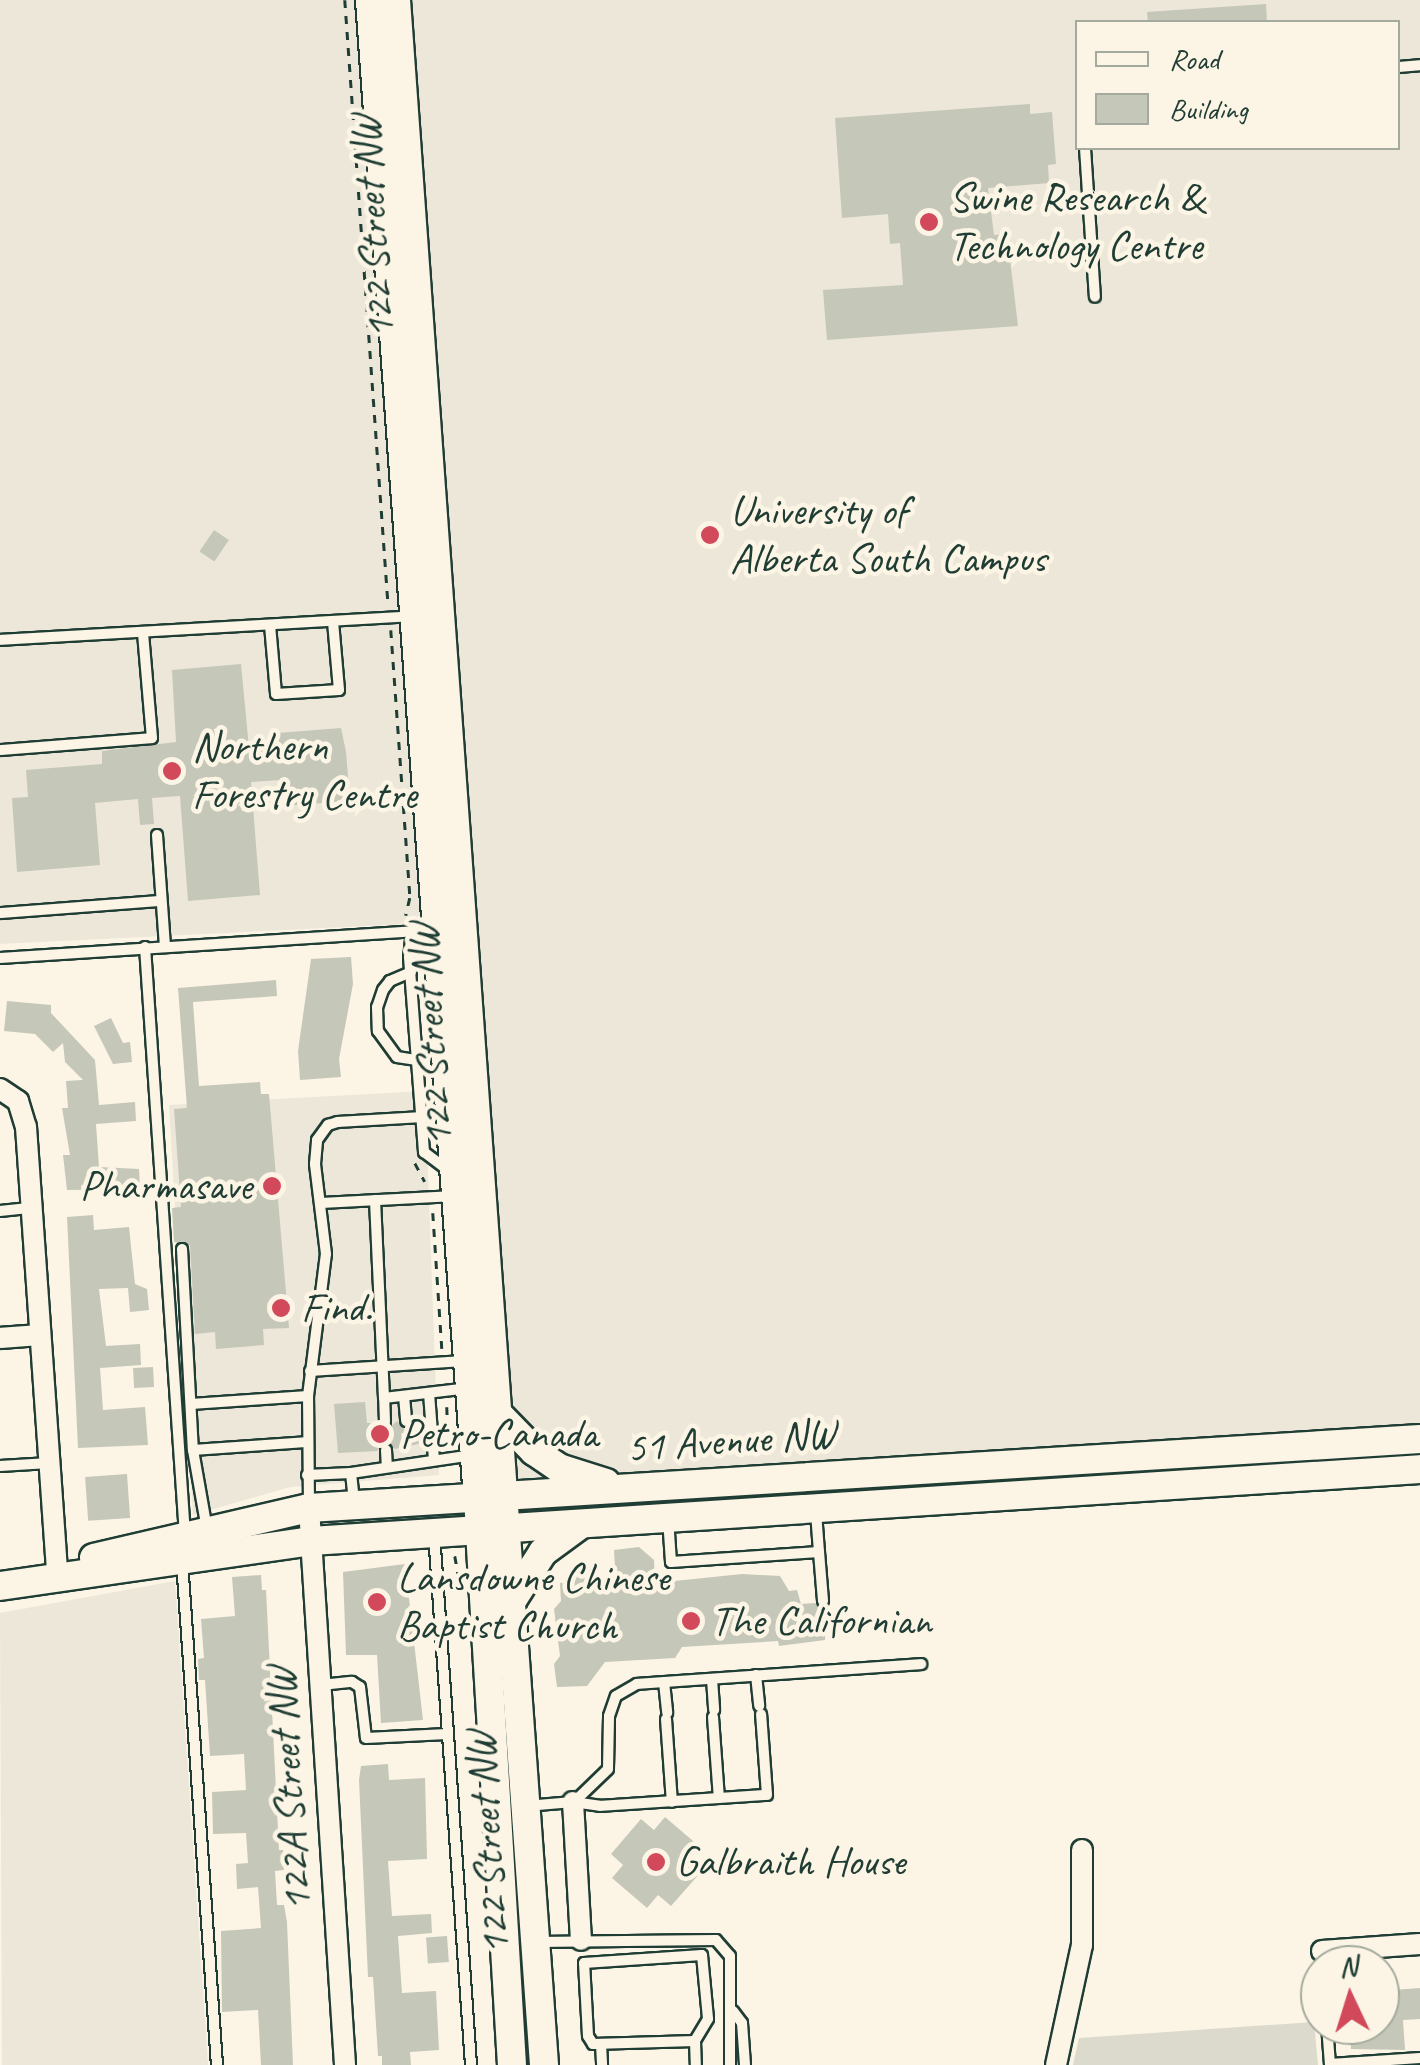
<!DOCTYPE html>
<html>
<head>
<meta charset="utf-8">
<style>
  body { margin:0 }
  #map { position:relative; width:1420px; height:2065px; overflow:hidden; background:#fcf5e5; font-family:Caveat,sans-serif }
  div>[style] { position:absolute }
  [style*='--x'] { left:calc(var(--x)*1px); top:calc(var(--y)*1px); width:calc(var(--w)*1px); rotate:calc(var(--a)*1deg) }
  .built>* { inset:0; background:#ece7d8 }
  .green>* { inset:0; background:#dcdacc }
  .building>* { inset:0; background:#c5c7b9; transform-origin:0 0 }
  .path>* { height:2.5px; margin-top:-1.25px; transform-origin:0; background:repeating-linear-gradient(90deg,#1f3d34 0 8px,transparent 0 16px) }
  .roads { filter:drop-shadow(2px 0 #1f3d34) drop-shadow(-2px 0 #1f3d34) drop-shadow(0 2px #1f3d34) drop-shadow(0 -2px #1f3d34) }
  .lane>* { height:10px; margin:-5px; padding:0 5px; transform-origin:5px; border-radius:5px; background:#fcf5e5 }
  .street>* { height:20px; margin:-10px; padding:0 10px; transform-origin:10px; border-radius:10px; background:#fcf5e5 }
  .secondary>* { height:28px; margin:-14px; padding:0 14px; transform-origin:14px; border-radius:14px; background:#fcf5e5 }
  .dots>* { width:28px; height:28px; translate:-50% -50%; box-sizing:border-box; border:5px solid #fcf5e5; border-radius:50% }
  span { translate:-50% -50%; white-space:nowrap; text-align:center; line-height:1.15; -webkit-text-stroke:9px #fcf5e5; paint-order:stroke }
  .poi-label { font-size:42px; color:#1f3d34 }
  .left { translate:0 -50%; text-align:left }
  .right { translate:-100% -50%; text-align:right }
  .street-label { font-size:42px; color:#1f3d34 }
  .legend { position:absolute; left:1075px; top:20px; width:325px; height:130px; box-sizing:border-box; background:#fcf5e5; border:2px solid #a4ab9e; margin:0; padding:12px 18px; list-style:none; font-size:30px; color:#1f3d34 }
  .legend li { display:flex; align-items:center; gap:20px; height:50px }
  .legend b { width:50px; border:2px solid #a4ab9e }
  .north { position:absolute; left:1300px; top:1945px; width:100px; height:100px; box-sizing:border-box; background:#fcf5e5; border:2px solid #a4ab9e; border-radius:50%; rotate:356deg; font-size:28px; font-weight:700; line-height:40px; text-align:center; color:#1f3d34 }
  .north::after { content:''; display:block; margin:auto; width:35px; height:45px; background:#d1495b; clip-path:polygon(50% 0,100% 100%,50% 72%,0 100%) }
</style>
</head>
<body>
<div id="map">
  <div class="built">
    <div style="clip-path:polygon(evenodd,0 0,1420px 0,1420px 1453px,492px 1513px,448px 922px,0 944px,0 0,1078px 22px,1398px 22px,1398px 148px,1078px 148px,1078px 22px)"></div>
    <div style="clip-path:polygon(425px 1091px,439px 1475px,290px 1487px,193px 1515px,169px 1105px)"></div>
    <div style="clip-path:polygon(175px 1581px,208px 2065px,2px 2065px,0 1613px)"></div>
  </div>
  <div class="green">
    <div style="clip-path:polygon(1314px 2022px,1318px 2065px,1073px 2065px,1079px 2038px)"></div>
  </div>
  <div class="building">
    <div style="clip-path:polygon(1266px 4px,1267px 22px,1148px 22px,1147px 12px)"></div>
    <div style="clip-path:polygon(1030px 104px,1030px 114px,1052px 112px,1056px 164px,1048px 165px,1049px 183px,988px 188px,994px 235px,1007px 234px,1018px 326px,827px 340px,823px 290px,903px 285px,900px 243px,890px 244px,888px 214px,842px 218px,835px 118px)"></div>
    <div style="left:214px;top:530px;width:18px;height:26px;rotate:34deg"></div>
    <div style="clip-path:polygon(241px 664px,249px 748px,279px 746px,278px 733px,341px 728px,346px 752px,350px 801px,283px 806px,281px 780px,251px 782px,260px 895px,188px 901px,180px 796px,152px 798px,154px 824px,140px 825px,138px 799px,95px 803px,100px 865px,17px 872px,12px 798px,28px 797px,26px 770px,102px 764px,102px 751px,176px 742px,172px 670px)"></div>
    <div style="clip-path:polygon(351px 957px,353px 984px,339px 1059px,341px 1077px,300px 1080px,298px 1051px,311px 959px)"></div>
    <div style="clip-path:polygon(276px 980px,277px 996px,193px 1002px,199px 1086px,260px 1082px,261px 1094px,269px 1094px,289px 1328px,263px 1329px,264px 1345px,216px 1349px,215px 1332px,195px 1334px,190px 1245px,174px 1242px,172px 1208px,181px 1207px,174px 1109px,187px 1108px,178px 988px)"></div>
    <div style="clip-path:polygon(7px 1001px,51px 1005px,51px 1013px,95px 1060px,99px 1105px,135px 1102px,136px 1121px,96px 1124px,99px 1167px,139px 1169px,140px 1189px,67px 1190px,63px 1155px,70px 1155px,62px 1108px,68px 1108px,66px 1081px,83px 1080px,65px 1062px,63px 1043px,53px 1052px,35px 1034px,4px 1031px)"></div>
    <div style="clip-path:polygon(111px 1018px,123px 1043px,130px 1042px,132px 1062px,113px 1064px,94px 1026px)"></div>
    <div style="clip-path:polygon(93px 1215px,94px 1230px,129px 1227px,135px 1284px,147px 1289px,149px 1310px,130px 1312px,128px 1288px,99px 1289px,106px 1346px,140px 1344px,141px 1365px,100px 1368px,103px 1410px,145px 1407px,148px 1445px,78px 1448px,67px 1217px)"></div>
    <div style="left:153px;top:1367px;width:20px;height:20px;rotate:87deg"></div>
    <div style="clip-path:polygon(365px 1402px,367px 1423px,376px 1423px,386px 1431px,397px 1421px,406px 1430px,417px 1421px,423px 1427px,423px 1443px,395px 1449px,385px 1441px,377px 1451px,338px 1453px,334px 1404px)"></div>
    <div style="left:127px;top:1474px;width:44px;height:42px;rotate:86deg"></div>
    <div style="clip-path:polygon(639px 1547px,654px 1560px,655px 1583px,742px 1574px,780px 1576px,789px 1591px,797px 1590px,801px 1604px,815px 1603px,827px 1613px,825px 1640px,779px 1646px,778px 1641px,682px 1647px,675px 1658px,605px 1662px,587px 1686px,557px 1687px,554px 1664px,560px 1656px,554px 1609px,561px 1601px,560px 1583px,571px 1582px,570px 1574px,579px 1568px,590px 1567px,616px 1586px,614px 1550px)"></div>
    <div style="clip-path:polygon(405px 1564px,423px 1720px,381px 1723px,377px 1655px,346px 1655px,343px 1572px)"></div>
    <div style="clip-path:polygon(261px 1575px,262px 1590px,266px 1590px,279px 1850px,283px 1850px,284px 1870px,275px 1871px,277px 1905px,284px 1905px,287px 1922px,293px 2065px,261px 2065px,258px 2010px,222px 2012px,221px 1931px,261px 1928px,258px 1887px,237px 1889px,236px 1864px,248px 1863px,246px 1833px,213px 1834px,212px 1792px,246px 1790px,244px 1754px,210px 1756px,205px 1680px,199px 1680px,198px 1659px,204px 1658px,201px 1619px,235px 1616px,232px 1577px)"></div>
    <div style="clip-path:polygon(388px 1764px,389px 1780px,425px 1778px,427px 1859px,388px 1861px,392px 1916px,431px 1914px,432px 1933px,398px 1936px,402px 1993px,436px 1991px,439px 2050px,410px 2052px,411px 2065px,382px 2065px,382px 2056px,378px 2056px,373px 1977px,368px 1977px,359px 1780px,361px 1766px)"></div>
    <div style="clip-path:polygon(665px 1817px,700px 1847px,688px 1860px,701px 1872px,671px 1906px,658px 1895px,647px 1908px,612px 1878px,623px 1865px,611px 1854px,641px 1819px,654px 1830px)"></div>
    <div style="left:447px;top:1936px;width:26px;height:21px;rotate:86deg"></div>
    <div style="clip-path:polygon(1420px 1988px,1420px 2019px,1403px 2020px,1405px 2050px,1351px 2049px,1350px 2025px,1380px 2025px,1380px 1991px)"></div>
  </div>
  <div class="path">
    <div style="--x:345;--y:0;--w:604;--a:85.91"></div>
    <div style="--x:391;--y:630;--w:269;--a:85.9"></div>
    <div style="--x:410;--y:898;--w:18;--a:103"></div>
    <div style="--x:415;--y:1163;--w:21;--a:62"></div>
    <div style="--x:433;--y:1213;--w:136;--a:86.2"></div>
    <div style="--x:447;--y:1407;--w:37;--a:88"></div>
    <div style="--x:455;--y:1556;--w:22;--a:80"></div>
  </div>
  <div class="roads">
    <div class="lane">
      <div style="--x:1398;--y:67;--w:22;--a:-5"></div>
      <div style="--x:1085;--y:148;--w:149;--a:86.2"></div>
      <div style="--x:270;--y:625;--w:69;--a:85"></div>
      <div style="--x:276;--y:694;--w:63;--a:-3.6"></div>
      <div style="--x:339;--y:690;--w:69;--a:-95"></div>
      <div style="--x:0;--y:640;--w:414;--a:-3.3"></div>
      <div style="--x:0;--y:750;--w:152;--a:-4.5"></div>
      <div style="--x:152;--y:738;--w:106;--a:-94.9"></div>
      <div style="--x:157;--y:835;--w:111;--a:85.9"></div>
      <div style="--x:0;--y:913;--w:161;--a:-4.3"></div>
      <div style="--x:412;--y:930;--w:27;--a:96"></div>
      <div style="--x:409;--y:957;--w:196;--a:85.6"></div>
      <div style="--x:424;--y:1152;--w:31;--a:37"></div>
      <div style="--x:145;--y:947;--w:589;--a:86.11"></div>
      <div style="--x:0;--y:958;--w:434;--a:-3.7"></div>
      <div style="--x:411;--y:972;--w:23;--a:157"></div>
      <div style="--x:390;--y:981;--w:11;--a:128"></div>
      <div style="--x:383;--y:990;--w:18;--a:109"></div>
      <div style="--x:377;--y:1007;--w:24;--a:88"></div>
      <div style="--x:378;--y:1031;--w:32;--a:54"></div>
      <div style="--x:397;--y:1057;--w:20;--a:9"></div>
      <div style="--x:375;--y:1200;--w:198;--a:87.4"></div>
      <div style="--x:321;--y:1203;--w:134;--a:-3"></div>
      <div style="--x:0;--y:1211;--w:31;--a:-6"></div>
      <div style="--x:182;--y:1249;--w:201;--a:86.9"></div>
      <div style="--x:193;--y:1450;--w:80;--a:80"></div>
      <div style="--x:310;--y:1371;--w:154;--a:-3.7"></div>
      <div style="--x:429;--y:1393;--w:66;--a:85.7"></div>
      <div style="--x:404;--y:1396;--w:25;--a:85"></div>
      <div style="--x:191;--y:1404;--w:117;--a:-3.9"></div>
      <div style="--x:385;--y:1422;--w:24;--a:-92"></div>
      <div style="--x:384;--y:1398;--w:86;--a:-6.7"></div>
      <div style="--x:193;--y:1450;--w:113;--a:-4"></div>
      <div style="--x:386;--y:1450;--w:17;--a:87"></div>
      <div style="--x:0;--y:1466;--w:49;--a:-3.5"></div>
      <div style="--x:351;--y:1473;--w:123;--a:-8.4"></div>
      <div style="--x:307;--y:1475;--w:44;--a:-2.6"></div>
      <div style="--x:351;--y:1473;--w:29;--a:84"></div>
      <div style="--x:309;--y:1507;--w:111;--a:-90.5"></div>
      <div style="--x:308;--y:1396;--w:143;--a:-82.8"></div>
      <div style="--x:326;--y:1254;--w:91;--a:-97"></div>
      <div style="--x:315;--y:1164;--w:24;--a:-85"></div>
      <div style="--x:317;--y:1140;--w:19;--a:-54"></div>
      <div style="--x:328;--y:1125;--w:10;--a:-17"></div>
      <div style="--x:338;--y:1122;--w:84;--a:-3.4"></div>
      <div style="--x:668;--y:1518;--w:44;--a:86.1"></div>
      <div style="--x:671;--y:1562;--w:148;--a:-3.9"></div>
      <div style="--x:819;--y:1552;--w:40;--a:-94.3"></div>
      <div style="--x:434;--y:1533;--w:533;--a:86.02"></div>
      <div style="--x:819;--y:1552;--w:49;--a:85.3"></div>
      <div style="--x:182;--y:1561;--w:505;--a:86.03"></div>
      <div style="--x:756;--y:1675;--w:31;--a:84"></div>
      <div style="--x:712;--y:1679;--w:31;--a:86"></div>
      <div style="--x:664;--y:1682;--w:31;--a:84"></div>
      <div style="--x:321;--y:1685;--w:31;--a:-6"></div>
      <div style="--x:352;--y:1682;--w:9;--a:32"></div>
      <div style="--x:360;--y:1687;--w:51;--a:83.3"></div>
      <div style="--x:366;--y:1738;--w:81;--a:-2.8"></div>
      <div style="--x:713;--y:1717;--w:81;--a:85.8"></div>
      <div style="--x:666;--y:1719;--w:83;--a:85.9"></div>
      <div style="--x:574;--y:1802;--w:47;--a:-44.1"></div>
      <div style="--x:608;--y:1769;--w:53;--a:-88.9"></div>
      <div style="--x:609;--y:1716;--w:21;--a:-71"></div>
      <div style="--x:616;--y:1696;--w:24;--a:-30"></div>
      <div style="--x:637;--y:1684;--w:285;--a:-4"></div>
      <div style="--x:526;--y:1806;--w:47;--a:-4.9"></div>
      <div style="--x:573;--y:1802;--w:27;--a:8"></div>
      <div style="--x:600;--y:1806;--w:167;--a:-3.8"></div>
      <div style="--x:767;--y:1795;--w:81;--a:-94.2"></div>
      <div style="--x:536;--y:1942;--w:180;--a:-0.6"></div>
      <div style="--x:716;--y:1940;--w:21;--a:49"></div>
      <div style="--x:730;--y:1956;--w:109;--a:90"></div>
      <div style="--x:733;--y:2011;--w:15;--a:53"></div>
      <div style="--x:742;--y:2023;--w:42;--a:85.9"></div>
      <div style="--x:1327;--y:2025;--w:40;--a:85.7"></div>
      <div style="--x:695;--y:2041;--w:102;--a:178.3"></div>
      <div style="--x:593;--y:2044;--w:9;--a:-122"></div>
      <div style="--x:588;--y:2036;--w:73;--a:-93.1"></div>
      <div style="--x:584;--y:1963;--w:118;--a:-3.9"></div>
      <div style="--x:702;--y:1955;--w:64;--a:84.6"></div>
      <div style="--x:708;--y:2019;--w:26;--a:121"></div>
      <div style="--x:695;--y:2041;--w:24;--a:88"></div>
      <div style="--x:601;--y:2044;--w:21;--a:87"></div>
      <div style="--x:1330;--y:2064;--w:90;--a:-3.8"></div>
    </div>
    <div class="street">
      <div style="--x:0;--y:1089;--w:22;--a:34"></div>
      <div style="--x:18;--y:1101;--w:27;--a:73"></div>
      <div style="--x:26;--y:1127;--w:449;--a:86"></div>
      <div style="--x:0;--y:1338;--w:40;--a:-4.3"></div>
      <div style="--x:309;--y:1508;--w:558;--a:86.3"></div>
      <div style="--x:573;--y:1802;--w:138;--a:86.7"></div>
      <div style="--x:1322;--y:1951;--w:98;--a:-4.1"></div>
      <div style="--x:1056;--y:2065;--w:123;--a:-77.8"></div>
      <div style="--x:1082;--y:1945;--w:95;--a:-90"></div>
    </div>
    <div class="secondary">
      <div style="--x:370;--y:0;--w:1502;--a:85.88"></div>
      <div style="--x:478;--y:1498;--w:568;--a:86.57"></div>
      <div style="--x:396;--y:0;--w:2070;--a:85.9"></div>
      <div style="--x:498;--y:1414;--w:52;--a:45.8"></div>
      <div style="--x:534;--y:1451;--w:30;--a:34"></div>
      <div style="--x:559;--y:1468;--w:49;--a:17.7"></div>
      <div style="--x:94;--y:1558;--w:221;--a:-13.1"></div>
      <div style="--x:309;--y:1508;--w:1113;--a:-3.55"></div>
      <div style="--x:0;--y:1586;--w:314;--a:-8.2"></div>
      <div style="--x:311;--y:1541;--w:1111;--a:-3.71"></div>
      <div style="--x:511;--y:1602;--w:59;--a:-57.4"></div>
      <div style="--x:543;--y:1552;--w:47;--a:-36.4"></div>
    </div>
  </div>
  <div class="dots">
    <div style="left:929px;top:222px;background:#d1495b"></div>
    <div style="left:710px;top:535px;background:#d1495b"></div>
    <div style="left:172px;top:771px;background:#d1495b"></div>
    <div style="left:272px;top:1186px;background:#d1495b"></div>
    <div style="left:281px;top:1308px;background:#d1495b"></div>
    <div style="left:380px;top:1434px;background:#d1495b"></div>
    <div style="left:377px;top:1602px;background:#d1495b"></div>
    <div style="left:691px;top:1621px;background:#d1495b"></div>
    <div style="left:656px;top:1862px;background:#d1495b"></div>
  </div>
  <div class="poi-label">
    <span class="left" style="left:949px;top:222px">Swine Research &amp;<br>Technology Centre</span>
    <span class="left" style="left:730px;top:535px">University of<br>Alberta South Campus</span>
    <span class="left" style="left:192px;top:771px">Northern<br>Forestry Centre</span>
    <span class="right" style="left:252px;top:1186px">Pharmasave</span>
    <span class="left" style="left:301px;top:1308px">Find.</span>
    <span class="left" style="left:400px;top:1434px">Petro-Canada</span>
    <span class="left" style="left:397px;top:1602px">Lansdowne Chinese<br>Baptist Church</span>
    <span class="left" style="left:711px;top:1621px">The Californian</span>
    <span class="left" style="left:676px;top:1862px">Galbraith House</span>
  </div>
  <div class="street-label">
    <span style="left:373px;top:227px;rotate:-94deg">122 Street NW</span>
    <span style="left:431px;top:1035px;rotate:-94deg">122 Street NW</span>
    <span style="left:731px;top:1441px;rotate:-4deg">51 Avenue NW</span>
    <span style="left:289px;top:1789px;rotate:-94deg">122A Street NW</span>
    <span style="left:488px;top:1843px;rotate:-94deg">122 Street NW</span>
  </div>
  <ul class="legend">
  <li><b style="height:12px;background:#fcf5e5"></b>Road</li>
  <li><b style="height:28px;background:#c5c7b9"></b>Building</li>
  </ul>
  <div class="north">N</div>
</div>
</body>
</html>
